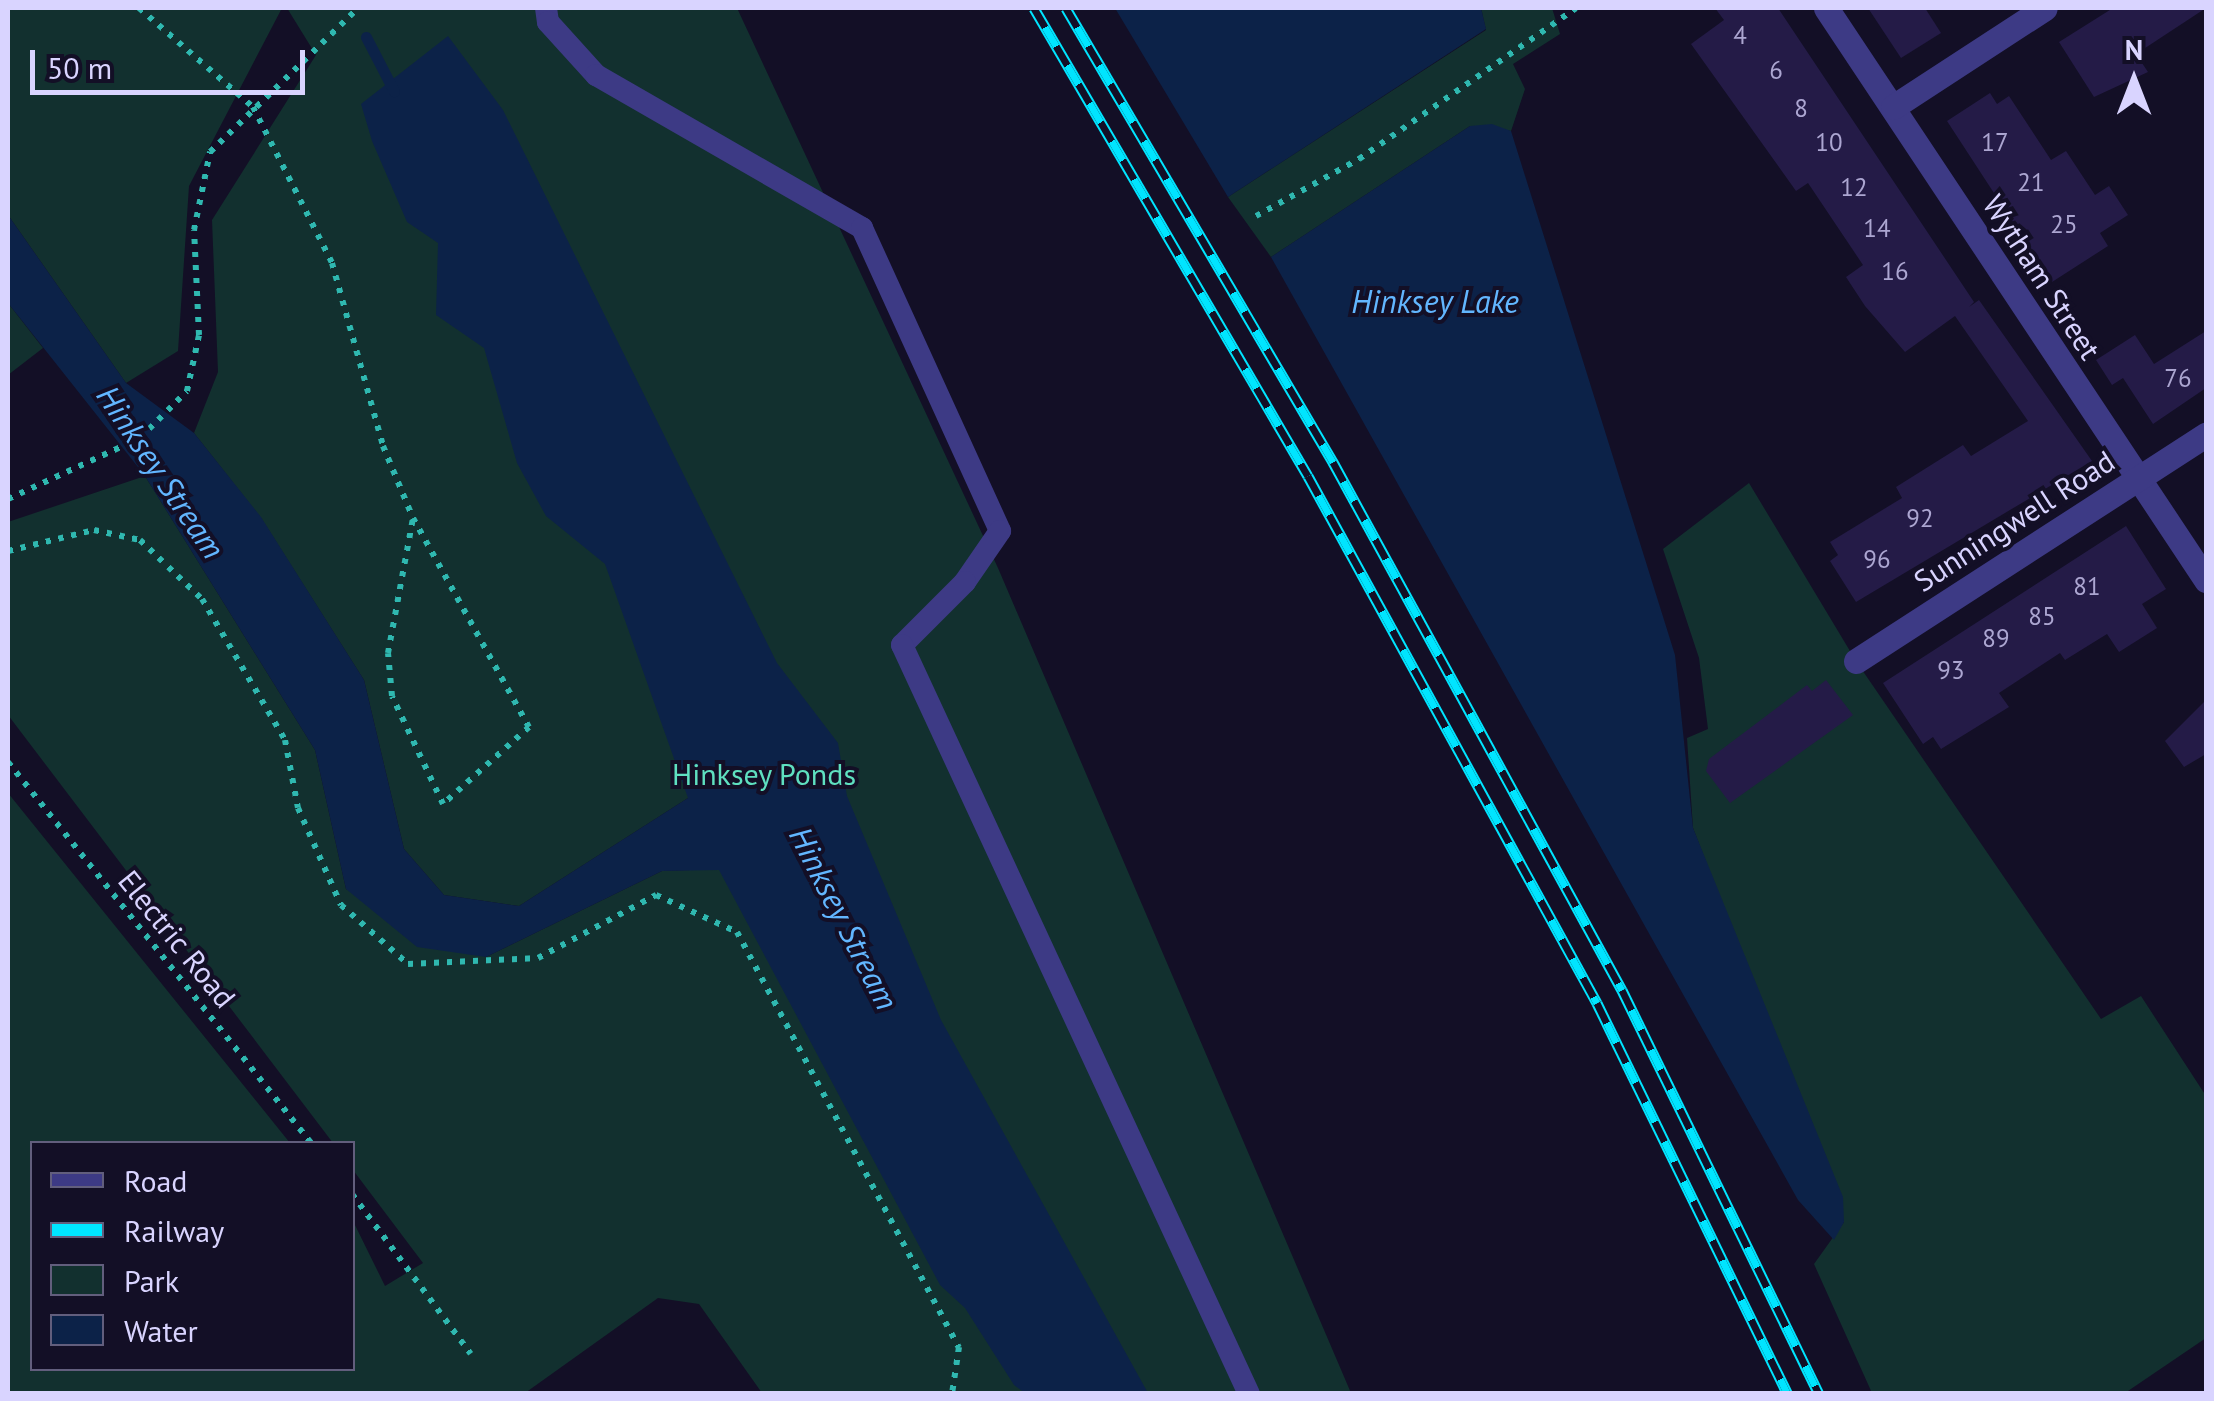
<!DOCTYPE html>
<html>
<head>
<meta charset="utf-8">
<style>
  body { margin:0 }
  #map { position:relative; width:2214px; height:1401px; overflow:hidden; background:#130f26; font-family:"PT Sans",sans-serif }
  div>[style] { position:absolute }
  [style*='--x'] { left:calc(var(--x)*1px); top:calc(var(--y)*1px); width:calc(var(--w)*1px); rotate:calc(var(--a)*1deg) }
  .green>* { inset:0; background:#12302f }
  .water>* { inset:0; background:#0c2248 }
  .stream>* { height:11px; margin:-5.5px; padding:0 5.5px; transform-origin:5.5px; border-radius:5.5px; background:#0c2248 }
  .building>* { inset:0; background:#241b47 }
  .path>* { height:6px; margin-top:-3px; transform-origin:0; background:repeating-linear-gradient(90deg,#2fb8b0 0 5px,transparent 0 13px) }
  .lane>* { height:22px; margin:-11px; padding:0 11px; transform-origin:11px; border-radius:11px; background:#3d3a85 }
  .street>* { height:25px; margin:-12.5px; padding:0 12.5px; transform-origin:12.5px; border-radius:12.5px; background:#3d3a85 }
  .rail>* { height:11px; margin-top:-5.5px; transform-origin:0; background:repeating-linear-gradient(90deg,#130f26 0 22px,#00e5ff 0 44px); box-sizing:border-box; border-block:2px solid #00e5ff }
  span { translate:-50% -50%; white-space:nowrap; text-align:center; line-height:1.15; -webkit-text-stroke:8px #130f26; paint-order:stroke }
  .number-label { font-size:25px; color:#aca6d1 }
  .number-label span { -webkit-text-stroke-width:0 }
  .street-label { font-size:30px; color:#d9d4ff }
  .park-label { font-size:30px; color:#5fe0c0 }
  .water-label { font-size:32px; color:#62b6ff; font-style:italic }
  .frame { position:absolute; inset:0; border:10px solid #d9d4ff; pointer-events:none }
  .legend { position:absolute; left:30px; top:1141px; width:325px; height:230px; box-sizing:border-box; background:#130f26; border:2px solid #625e7d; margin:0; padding:12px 18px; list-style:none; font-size:30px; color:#d9d4ff }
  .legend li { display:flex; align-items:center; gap:20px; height:50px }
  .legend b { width:50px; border:2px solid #625e7d }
  .north { position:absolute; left:2084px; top:30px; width:100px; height:100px; -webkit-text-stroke:8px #130f26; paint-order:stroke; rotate:0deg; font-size:28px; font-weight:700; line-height:40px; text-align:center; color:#d9d4ff }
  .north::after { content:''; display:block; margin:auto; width:35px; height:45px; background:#d9d4ff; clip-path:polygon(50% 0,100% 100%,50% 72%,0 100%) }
  .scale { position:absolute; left:30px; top:50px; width:275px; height:45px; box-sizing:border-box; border:5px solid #d9d4ff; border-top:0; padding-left:12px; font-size:30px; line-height:35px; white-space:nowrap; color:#d9d4ff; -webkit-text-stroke:8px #130f26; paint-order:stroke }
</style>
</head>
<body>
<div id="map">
  <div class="green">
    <div style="clip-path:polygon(8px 8px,282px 8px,189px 186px,178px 351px,126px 383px,8px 215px)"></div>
    <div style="clip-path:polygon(287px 8px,737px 8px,998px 568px,1351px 1393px,762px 1393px,699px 1304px,658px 1298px,525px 1393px,8px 1393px,8px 793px,290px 1143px,32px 1144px,32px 1368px,352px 1368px,353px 1221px,385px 1286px,423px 1263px,353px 1170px,352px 1144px,333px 1143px,8px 715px,8px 522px,145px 476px,315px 750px,346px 889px,486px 957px,662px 871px,719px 869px,688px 798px,519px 906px,444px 895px,404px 849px,364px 680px,261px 518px,194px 433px,218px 372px,212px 220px,316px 55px)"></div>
    <div style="clip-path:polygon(1481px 8px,1552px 8px,1560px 34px,1513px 64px,1525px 89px,1511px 131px,1470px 126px,1271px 257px,1228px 197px,1486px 30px)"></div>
    <div style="clip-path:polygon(8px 303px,43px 348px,8px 375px)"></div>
    <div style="clip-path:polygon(1749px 483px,1856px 661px,2101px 1019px,2141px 996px,2206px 1096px,2206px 1338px,2125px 1393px,1872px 1393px,1814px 1264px,1844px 1222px,1693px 828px,1687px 738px,1708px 729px,1699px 658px,1663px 549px)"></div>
  </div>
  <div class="water">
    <div style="clip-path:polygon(1115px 8px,1481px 8px,1486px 29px,1228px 197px)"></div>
    <div style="clip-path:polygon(448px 36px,503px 110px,777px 663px,838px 743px,847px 796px,941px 1020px,1148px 1393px,1025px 1393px,1014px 1385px,965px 1308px,940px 1285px,719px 870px,662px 871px,486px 957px,417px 947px,346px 889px,315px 750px,145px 476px,8px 303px,8px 215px,126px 383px,194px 433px,261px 517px,364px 680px,404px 849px,444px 895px,519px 906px,688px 798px,605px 564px,546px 516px,517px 463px,484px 348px,436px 315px,438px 243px,407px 222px,372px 141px,361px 104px)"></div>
    <div style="clip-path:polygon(1492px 124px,1511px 131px,1675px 655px,1693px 828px,1843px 1197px,1844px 1222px,1834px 1240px,1798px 1200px,1271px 257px,1470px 126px)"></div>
  </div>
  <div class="stream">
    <div style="--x:366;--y:37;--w:61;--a:62.6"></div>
  </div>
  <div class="building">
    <div style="clip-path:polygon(1715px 8px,1778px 8px,1974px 302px,1969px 307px,1979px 300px,2092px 461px,1856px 602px,1830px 561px,1838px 555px,1830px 542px,1902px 498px,1896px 487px,1963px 445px,1971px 456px,2028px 421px,1955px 316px,1905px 352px,1865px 306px,1846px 277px,1863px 265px,1808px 183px,1796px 191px,1691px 44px,1724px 20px)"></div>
    <div style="clip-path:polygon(1868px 8px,1925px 8px,1941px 33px,1901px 58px)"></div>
    <div style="clip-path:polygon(2113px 8px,2206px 8px,2136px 54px,2148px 72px,2094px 97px,2059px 42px)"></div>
    <div style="clip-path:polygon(1990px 93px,1997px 104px,2009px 96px,2051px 160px,2066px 151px,2095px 195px,2109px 186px,2128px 215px,2100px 233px,2108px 246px,2052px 282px,1947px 121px)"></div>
    <div style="clip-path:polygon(2206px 331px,2206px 388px,2153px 424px,2123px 378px,2112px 385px,2096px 360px,2135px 335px,2154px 364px)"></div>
    <div style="clip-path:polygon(2126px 526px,2166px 589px,2142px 604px,2157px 628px,2119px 652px,2107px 634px,2065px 660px,2060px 653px,1999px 693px,2009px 707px,1941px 749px,1933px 737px,1923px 744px,1883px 683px)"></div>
    <div style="clip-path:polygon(1826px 680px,1853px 715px,1730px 803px,1706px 771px,1709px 759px,1807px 685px,1812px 691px)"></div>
    <div style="clip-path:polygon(2206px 700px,2206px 754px,2184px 767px,2165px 741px)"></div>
  </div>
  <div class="path">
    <div style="--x:139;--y:8;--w:151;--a:41"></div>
    <div style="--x:253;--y:107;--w:175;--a:63.1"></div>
    <div style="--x:332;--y:263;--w:190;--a:74.4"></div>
    <div style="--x:383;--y:446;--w:78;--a:67.4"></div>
    <div style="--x:413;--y:518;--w:239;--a:61"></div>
    <div style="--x:529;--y:727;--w:115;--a:138.2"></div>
    <div style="--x:443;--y:804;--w:119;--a:-115.3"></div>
    <div style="--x:392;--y:696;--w:43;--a:-95.3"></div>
    <div style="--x:388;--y:653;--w:137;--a:-79.5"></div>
    <div style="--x:1256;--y:216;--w:118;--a:-29"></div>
    <div style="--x:1359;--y:159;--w:264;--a:-34.8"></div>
    <div style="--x:8;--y:499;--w:145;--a:-24.8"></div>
    <div style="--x:140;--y:438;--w:66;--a:-45"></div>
    <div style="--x:187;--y:391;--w:57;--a:-77.9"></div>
    <div style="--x:199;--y:335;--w:105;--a:-92.7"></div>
    <div style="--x:194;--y:230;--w:80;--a:-78.4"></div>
    <div style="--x:210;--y:152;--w:206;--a:-44.2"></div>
    <div style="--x:8;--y:551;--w:89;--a:-13.7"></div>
    <div style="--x:94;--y:530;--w:47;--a:12.3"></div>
    <div style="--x:140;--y:540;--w:86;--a:43.6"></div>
    <div style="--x:202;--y:599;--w:164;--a:59.5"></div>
    <div style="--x:285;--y:740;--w:69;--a:79.2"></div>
    <div style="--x:298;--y:808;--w:106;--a:66.1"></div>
    <div style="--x:341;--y:905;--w:89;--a:41.4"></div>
    <div style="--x:408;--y:964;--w:130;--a:-2.6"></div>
    <div style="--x:538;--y:958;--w:134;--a:-28.1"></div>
    <div style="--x:656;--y:895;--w:89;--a:24.6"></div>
    <div style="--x:737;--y:932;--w:471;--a:61.9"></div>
    <div style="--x:959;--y:1347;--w:48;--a:98.5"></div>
    <div style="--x:8;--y:762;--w:488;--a:51.5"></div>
    <div style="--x:352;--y:1194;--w:199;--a:53.4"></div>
  </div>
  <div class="lane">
    <div style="--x:546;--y:8;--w:14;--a:82"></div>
    <div style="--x:548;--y:22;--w:72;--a:47.8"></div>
    <div style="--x:596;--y:75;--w:307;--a:29.9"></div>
    <div style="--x:862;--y:228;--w:333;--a:65.5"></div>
    <div style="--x:1000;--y:531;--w:62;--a:124.5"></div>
    <div style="--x:965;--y:582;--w:89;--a:135"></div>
    <div style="--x:902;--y:645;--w:825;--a:65.14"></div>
  </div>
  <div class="street">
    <div style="--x:1826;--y:8;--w:687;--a:56.4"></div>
    <div style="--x:1893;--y:107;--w:181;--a:-33.1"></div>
    <div style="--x:1856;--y:661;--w:417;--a:-32.9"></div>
  </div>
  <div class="rail">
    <div style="--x:1034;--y:8;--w:542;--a:59.65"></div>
    <div style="--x:1308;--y:476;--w:601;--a:61.26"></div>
    <div style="--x:1597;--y:1003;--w:435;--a:64"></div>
    <div style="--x:1066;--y:8;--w:527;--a:59.54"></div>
    <div style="--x:1333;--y:462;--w:602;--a:61.31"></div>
    <div style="--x:1622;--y:990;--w:449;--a:64"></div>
  </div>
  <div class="number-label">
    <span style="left:1740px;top:35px">4</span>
    <span style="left:1776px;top:70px">6</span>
    <span style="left:1801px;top:108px">8</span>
    <span style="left:1829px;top:142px">10</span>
    <span style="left:1995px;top:142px">17</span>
    <span style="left:2031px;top:182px">21</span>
    <span style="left:1854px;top:187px">12</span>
    <span style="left:2064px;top:224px">25</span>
    <span style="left:1877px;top:228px">14</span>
    <span style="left:1895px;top:271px">16</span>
    <span style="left:2178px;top:378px">76</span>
    <span style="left:1920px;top:518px">92</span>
    <span style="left:1877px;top:559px">96</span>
    <span style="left:2087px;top:586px">81</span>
    <span style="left:2042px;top:616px">85</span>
    <span style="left:1996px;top:638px">89</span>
    <span style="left:1951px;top:670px">93</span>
  </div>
  <div class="street-label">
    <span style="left:2042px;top:277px;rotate:57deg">Wytham Street</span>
    <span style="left:2014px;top:521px;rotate:-33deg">Sunningwell Road</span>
    <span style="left:177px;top:939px;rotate:51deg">Electric Road</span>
  </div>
  <div class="park-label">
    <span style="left:764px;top:774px">Hinksey Ponds</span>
  </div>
  <div class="water-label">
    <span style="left:1435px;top:301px">Hinksey Lake</span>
    <span style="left:161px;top:472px;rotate:56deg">Hinksey Stream</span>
    <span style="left:844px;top:918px;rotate:63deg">Hinksey Stream</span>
  </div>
  <div class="frame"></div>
  <ul class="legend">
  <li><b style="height:12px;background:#3d3a85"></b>Road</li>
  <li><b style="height:12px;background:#00e5ff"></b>Railway</li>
  <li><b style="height:28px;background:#12302f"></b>Park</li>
  <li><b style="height:28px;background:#0c2248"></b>Water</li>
  </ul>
  <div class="north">N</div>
  <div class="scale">50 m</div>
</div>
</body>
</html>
